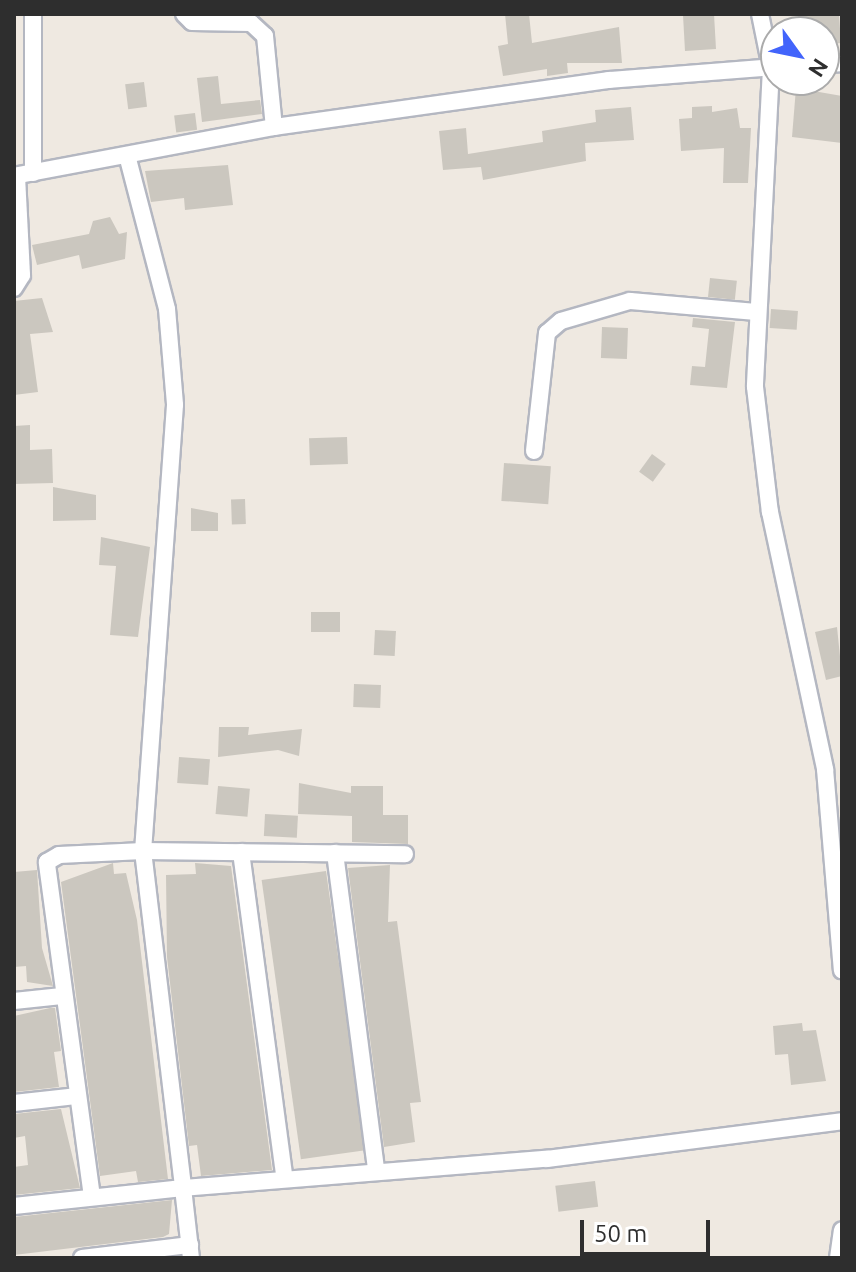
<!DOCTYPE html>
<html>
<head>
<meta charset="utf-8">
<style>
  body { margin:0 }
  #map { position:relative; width:856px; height:1272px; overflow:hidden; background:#efe9e1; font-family:Ubuntu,sans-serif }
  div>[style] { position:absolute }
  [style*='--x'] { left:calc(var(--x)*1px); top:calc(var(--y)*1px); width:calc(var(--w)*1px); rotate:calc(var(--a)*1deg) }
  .building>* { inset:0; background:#cbc7bf; transform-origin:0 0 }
  .roads { filter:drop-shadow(2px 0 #b4b7c1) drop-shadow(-2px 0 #b4b7c1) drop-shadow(0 2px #b4b7c1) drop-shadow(0 -2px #b4b7c1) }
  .street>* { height:16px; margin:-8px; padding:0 8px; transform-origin:8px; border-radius:8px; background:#fff }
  span { translate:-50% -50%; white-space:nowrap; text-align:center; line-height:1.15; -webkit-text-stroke:7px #fff; paint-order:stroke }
  .frame { position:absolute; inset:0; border:16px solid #2e2e2e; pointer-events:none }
  .north { position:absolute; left:760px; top:16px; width:80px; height:80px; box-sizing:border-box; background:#fff; border:2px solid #ababab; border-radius:50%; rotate:123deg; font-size:22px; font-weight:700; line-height:32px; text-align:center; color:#2e2e2e }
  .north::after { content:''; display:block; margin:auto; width:28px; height:36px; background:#4264fb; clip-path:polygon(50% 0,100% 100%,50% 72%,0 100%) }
  .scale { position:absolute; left:580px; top:1220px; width:130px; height:36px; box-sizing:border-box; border:4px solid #2e2e2e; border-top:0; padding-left:10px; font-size:24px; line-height:28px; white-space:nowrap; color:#2e2e2e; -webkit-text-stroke:6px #fff; paint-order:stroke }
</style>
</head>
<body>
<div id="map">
  <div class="building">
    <div style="clip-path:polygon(505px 14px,529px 14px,532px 43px,619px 27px,622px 63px,567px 63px,568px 73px,547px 76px,547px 69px,503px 76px,498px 46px,508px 44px)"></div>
    <div style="clip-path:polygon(694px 14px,714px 14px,716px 49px,685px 51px,683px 15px)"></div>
    <div style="clip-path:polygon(798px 14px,839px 14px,841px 43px,824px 45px,824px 32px,799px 31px)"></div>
    <div style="clip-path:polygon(218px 76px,221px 104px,260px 100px,262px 114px,202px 122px,197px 78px)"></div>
    <div style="left:144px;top:82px;width:25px;height:19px;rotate:83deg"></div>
    <div style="clip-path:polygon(796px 88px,842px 96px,842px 143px,792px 137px)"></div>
    <div style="clip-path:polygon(712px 106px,712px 112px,737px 108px,740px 128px,751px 128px,748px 183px,723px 183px,724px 148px,681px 151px,679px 119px,692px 118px,692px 107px)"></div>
    <div style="clip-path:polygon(631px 107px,634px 140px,585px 143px,586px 161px,483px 180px,481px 167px,443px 170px,439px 131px,466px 128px,468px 154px,543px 142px,542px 131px,596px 122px,595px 110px)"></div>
    <div style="left:195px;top:113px;width:17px;height:21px;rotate:83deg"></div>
    <div style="clip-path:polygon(228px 165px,233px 205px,185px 210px,184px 198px,151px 202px,145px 171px)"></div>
    <div style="clip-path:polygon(110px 217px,119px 234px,127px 232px,125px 259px,82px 269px,79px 255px,37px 265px,32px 245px,89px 234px,93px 221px)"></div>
    <div style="left:710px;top:278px;width:27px;height:19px;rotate:6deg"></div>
    <div style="clip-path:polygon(42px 298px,53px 332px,30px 334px,38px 392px,14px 395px,14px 301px)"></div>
    <div style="left:771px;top:309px;width:27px;height:19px;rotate:4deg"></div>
    <div style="clip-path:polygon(693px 318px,735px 322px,727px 388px,690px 385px,692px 366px,705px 367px,709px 329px,692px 327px)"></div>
    <div style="left:602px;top:327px;width:26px;height:31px;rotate:2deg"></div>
    <div style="clip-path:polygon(30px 425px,30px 450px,52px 449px,53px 483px,14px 484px,14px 426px)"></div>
    <div style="left:347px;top:437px;width:27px;height:38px;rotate:88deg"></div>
    <div style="left:652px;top:454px;width:17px;height:22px;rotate:36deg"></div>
    <div style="left:504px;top:463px;width:47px;height:38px;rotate:4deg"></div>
    <div style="clip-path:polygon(53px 487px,96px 495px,96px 520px,53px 521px)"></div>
    <div style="left:245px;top:499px;width:25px;height:14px;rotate:88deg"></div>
    <div style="clip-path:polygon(191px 508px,218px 513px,218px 531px,191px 531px)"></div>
    <div style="clip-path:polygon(101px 537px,150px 547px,138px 637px,110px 635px,116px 566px,99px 565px)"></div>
    <div style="left:311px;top:612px;width:29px;height:20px"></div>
    <div style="clip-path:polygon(837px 627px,842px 676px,826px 680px,815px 632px)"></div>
    <div style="left:375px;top:630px;width:21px;height:25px;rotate:3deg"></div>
    <div style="left:354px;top:684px;width:27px;height:23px;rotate:2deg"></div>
    <div style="clip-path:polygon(219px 727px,249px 727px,248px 735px,302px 729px,299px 756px,278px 750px,218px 757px)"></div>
    <div style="left:179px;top:757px;width:31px;height:26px;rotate:4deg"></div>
    <div style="clip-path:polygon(299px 783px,351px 793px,351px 786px,383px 786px,383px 815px,408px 815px,408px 844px,352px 842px,352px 816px,298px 814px)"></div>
    <div style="left:218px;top:786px;width:32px;height:28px;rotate:5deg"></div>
    <div style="left:265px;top:814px;width:33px;height:22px;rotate:3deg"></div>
    <div style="clip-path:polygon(113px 863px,114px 874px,126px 873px,137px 920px,168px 1179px,138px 1182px,136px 1171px,100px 1176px,61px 882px)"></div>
    <div style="clip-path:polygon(195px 863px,231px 866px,272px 1170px,201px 1176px,197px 1145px,189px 1146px,167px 957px,166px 875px,196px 874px)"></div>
    <div style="clip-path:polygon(390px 865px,388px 922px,397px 921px,421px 1102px,410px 1103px,415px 1142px,384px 1147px,348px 868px)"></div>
    <div style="clip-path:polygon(37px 870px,42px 948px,53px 986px,27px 982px,26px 966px,14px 967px,14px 872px)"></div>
    <div style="left:326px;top:871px;width:282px;height:65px;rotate:82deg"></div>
    <div style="clip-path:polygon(50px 1008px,55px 1008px,61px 1051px,54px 1052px,59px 1087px,14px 1092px,14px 1016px)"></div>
    <div style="clip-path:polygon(802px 1023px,803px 1031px,816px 1030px,826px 1081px,791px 1085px,788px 1054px,775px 1055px,773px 1026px)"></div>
    <div style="clip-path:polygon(61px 1109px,80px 1188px,14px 1195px,14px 1167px,28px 1165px,25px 1136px,14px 1138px,14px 1114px)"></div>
    <div style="left:595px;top:1181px;width:26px;height:40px;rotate:83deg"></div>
    <div style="clip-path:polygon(172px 1200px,169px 1234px,163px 1237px,14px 1255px,14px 1217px)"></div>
  </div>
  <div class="roads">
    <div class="street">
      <div style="--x:184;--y:14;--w:11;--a:45"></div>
      <div style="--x:192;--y:22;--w:59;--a:1"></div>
      <div style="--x:251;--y:23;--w:19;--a:43"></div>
      <div style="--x:265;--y:36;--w:91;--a:84.4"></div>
      <div style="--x:760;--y:14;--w:55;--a:78.5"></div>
      <div style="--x:771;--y:68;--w:319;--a:92.9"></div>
      <div style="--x:755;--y:387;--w:126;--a:83.2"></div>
      <div style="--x:770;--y:512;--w:263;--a:77.9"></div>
      <div style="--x:825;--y:769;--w:202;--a:85.2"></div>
      <div style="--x:824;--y:64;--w:18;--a:-3"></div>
      <div style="--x:128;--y:159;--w:155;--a:75.4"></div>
      <div style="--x:167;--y:309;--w:96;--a:85.2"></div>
      <div style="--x:175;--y:405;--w:447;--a:94.1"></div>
      <div style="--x:143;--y:851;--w:339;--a:83.2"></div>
      <div style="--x:183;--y:1188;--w:365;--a:-4.6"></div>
      <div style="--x:547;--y:1159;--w:297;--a:-7.3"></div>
      <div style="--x:33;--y:173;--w:159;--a:-90"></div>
      <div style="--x:14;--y:176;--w:265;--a:-10.7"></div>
      <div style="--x:274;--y:127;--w:338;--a:-8"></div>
      <div style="--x:609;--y:80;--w:168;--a:-4.5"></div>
      <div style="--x:14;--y:288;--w:15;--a:-58"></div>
      <div style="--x:22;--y:275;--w:99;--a:-92.9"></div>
      <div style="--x:534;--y:451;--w:119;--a:-83.7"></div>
      <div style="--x:547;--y:333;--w:18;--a:-41"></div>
      <div style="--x:561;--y:321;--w:72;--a:-16.2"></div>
      <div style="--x:630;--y:301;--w:127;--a:5"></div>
      <div style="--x:241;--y:852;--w:327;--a:82.4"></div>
      <div style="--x:335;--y:853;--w:317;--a:82.6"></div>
      <div style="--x:14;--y:1001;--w:48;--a:-5.9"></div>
      <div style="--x:14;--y:1103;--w:62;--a:-6.4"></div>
      <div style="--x:92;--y:1197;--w:338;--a:-97.7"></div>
      <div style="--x:47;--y:862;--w:14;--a:-30"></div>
      <div style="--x:59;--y:855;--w:84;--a:-2.7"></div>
      <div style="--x:143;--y:851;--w:262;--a:0.7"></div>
      <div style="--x:14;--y:1206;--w:170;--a:-6.1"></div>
      <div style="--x:183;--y:1188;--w:70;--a:83.5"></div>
      <div style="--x:82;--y:1258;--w:109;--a:-6.9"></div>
      <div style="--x:838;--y:1258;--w:28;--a:-82"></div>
    </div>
  </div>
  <div class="frame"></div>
  <div class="north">N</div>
  <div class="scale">50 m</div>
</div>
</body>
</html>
